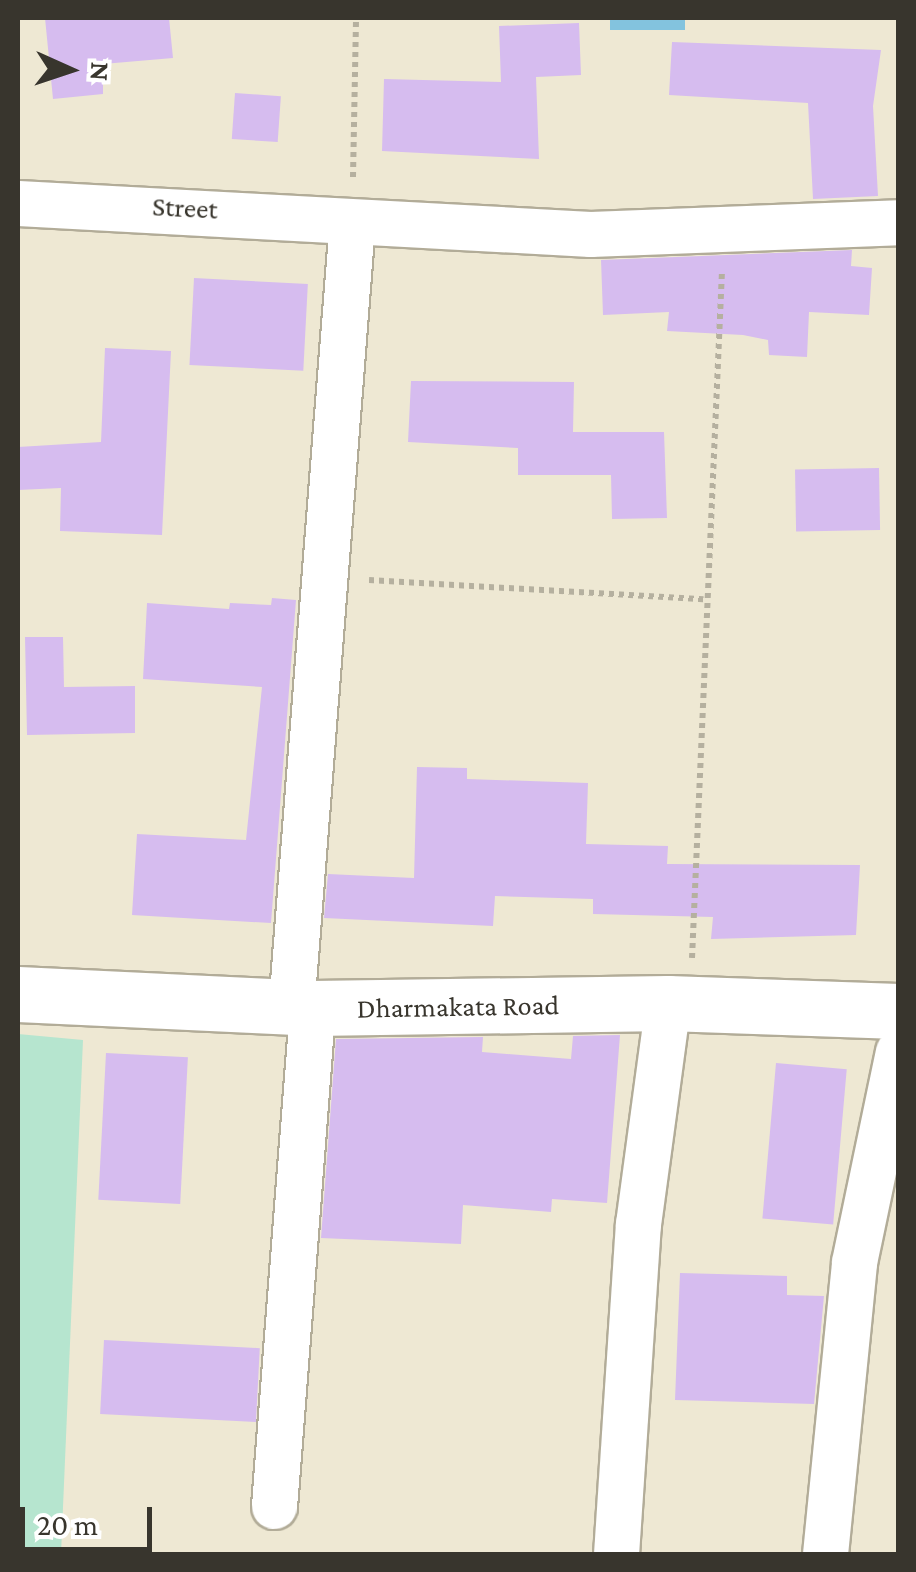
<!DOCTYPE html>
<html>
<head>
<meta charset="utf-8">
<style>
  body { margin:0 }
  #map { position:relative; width:916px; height:1572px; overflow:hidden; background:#eee8d3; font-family:"Crimson Pro",serif }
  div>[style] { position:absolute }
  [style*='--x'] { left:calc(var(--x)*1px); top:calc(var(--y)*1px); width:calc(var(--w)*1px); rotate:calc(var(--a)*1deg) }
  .green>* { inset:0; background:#b6e5cf }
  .water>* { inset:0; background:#83c3de; transform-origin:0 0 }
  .building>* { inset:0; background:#d6bcef; transform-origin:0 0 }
  .path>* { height:6px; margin-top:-3px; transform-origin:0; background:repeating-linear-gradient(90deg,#b5b09f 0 5px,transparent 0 10px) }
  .roads { filter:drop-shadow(2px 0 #b2ac98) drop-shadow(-2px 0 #b2ac98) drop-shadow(0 2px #b2ac98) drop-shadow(0 -2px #b2ac98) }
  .minor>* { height:45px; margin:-22.5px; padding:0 22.5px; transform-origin:22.5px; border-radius:22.5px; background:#fff }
  .tertiary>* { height:55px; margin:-27.5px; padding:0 27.5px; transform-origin:27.5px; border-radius:27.5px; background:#fff }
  span { translate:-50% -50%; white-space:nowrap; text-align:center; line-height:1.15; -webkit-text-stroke:8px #fff; paint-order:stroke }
  .street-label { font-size:28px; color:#38352d }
  .frame { position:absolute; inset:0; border:20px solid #38352d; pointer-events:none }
  .north { position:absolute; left:20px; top:20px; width:100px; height:100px; -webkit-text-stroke:8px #fff; paint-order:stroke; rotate:93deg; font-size:28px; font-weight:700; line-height:40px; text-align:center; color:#38352d }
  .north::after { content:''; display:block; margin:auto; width:35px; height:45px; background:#38352d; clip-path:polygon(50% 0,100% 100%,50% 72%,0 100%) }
  .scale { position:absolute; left:20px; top:1507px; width:132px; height:45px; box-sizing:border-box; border:5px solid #38352d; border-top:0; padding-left:12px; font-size:30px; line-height:35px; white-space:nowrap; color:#38352d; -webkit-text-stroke:8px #fff; paint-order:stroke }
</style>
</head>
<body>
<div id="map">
  <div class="green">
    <div style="clip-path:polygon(18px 1034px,83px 1040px,61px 1554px,18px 1554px)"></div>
  </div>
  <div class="water">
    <div style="left:610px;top:18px;width:75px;height:12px"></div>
  </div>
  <div class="building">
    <div style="clip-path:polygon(45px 18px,169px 18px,173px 58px,103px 64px,103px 94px,53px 99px)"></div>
    <div style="clip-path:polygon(579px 23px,581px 75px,536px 77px,539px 159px,382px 151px,384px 79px,501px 82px,499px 26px)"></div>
    <div style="clip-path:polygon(672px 42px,881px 50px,873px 106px,878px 196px,813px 199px,808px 103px,669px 95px)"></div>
    <div style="left:235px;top:93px;width:46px;height:46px;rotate:4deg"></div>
    <div style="clip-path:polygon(852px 250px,851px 266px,872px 268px,869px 315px,809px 312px,807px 357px,769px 355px,768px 340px,743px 335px,667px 331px,669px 312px,603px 315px,601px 260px)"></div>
    <div style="left:194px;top:278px;width:114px;height:87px;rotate:3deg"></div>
    <div style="clip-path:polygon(105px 348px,171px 351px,162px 535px,60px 531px,61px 488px,18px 490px,18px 447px,101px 442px)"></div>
    <div style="clip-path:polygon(411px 381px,574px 382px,573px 432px,664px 432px,667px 518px,612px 519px,611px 475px,518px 475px,518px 448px,408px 442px)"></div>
    <div style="left:879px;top:468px;width:62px;height:84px;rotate:89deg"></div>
    <div style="clip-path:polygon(272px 598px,296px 600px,271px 923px,132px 915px,137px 834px,246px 840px,262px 687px,143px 679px,147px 603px,229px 609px,230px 603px,271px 605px)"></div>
    <div style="clip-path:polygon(25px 637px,63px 637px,64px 687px,135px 686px,135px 733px,27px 735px)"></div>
    <div style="clip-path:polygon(417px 767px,467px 768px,467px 779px,588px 783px,586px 844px,668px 846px,667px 864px,860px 865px,856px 935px,711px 939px,713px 917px,593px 914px,593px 899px,495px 896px,493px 926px,324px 918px,328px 874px,414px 878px)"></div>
    <div style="clip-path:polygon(620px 1035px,607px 1203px,552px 1199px,551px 1212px,463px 1205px,461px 1244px,321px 1238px,336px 1039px,483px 1037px,482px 1052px,571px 1059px,573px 1036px)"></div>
    <div style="left:106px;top:1053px;width:82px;height:147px;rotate:3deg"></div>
    <div style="left:776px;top:1063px;width:71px;height:156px;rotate:5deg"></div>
    <div style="clip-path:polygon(680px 1273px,787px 1276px,787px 1295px,824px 1296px,814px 1404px,675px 1400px)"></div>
    <div style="left:104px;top:1340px;width:156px;height:74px;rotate:3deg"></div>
  </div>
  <div class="path">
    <div style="--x:353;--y:177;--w:159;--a:-88.9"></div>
    <div style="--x:369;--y:580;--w:335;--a:3.3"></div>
    <div style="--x:692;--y:958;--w:688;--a:-87.5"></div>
  </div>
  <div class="roads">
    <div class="minor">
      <div style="--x:18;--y:203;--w:573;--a:3.1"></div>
      <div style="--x:590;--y:234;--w:308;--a:-2.2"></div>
      <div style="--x:291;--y:1008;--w:787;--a:-85.56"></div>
      <div style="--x:274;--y:1506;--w:499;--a:-85.6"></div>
      <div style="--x:616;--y:1554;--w:331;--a:-86.2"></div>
      <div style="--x:638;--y:1224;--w:223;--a:-82.3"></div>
      <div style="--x:825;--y:1554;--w:293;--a:-84.3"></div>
      <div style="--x:854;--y:1262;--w:215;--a:-78.2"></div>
    </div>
    <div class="tertiary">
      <div style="--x:18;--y:994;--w:294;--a:2.7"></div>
      <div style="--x:312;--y:1008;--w:356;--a:-0.8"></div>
      <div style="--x:668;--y:1003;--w:230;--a:2"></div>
    </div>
  </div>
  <div class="street-label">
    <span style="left:185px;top:208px;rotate:3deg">Street</span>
    <span style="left:458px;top:1007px;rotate:-1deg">Dharmakata Road</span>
  </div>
  <div class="frame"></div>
  <div class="north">N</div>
  <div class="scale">20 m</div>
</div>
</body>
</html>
